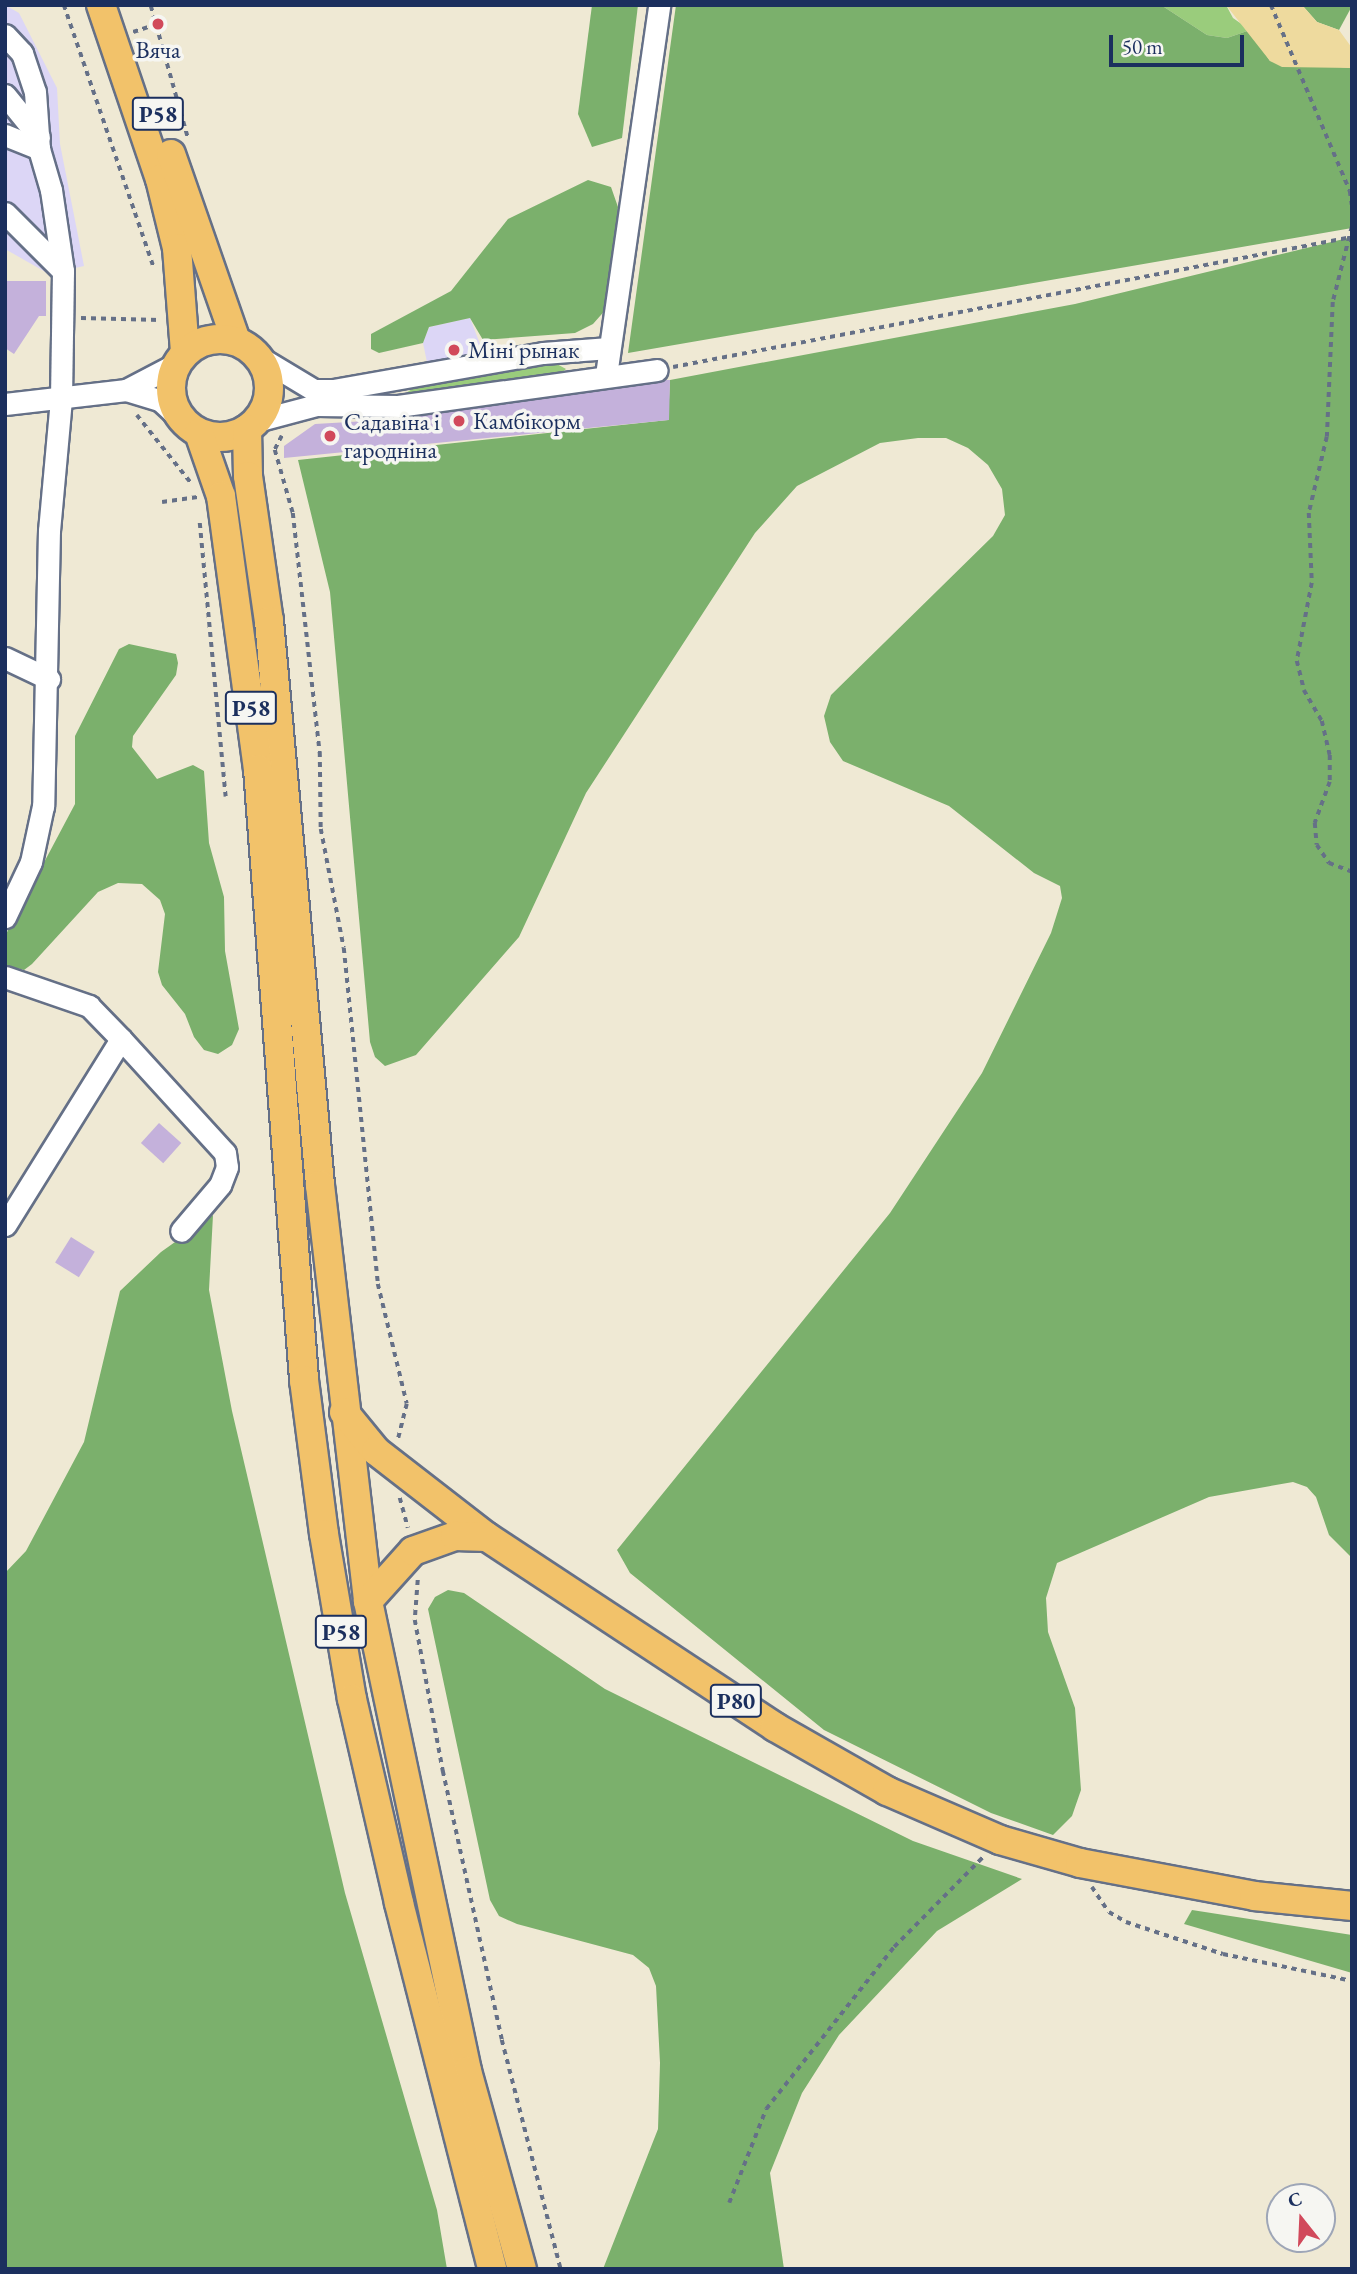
<!DOCTYPE html>
<html>
<head>
<meta charset="utf-8">
<style>
  body { margin:0 }
  #map { position:relative; width:1357px; height:2274px; overflow:hidden; background:#efe9d4; font-family:"EB Garamond",serif }
  div>[style] { position:absolute }
  [style*='--x'] { left:calc(var(--x)*1px); top:calc(var(--y)*1px); width:calc(var(--w)*1px); rotate:calc(var(--a)*1deg) }
  .built>* { inset:0; background:#dcd6f6 }
  .green>* { inset:0; background:#9acc7c }
  .forest>* { inset:0; background:#7bb06c }
  .sand>* { inset:0; background:#eeda9e }
  .building>* { inset:0; background:#c4b1db; transform-origin:0 0 }
  .path>* { height:3.5px; margin-top:-1.75px; transform-origin:0; background:repeating-linear-gradient(90deg,#657087 0 5px,transparent 0 10px) }
  .roads { filter:drop-shadow(2px 0 #657087) drop-shadow(-2px 0 #657087) drop-shadow(0 2px #657087) drop-shadow(0 -2px #657087) }
  .minor>* { height:21px; margin:-10.5px; padding:0 10.5px; transform-origin:10.5px; border-radius:10.5px; background:#fff }
  .major>* { height:28px; margin:-14px; padding:0 14px; transform-origin:14px; border-radius:14px; background:#f2c26a }
  .major>.ring { margin:-14px; padding:0; box-sizing:content-box; background:none; border:28px solid #f2c26a; border-radius:50% }
  .dots>* { width:19px; height:19px; translate:-50% -50%; box-sizing:border-box; border:4px solid #f6f6f2; border-radius:50% }
  span { translate:-50% -50%; white-space:nowrap; text-align:center; line-height:1.15; -webkit-text-stroke:7px #f6f6f2; paint-order:stroke }
  .shield-label span { padding:2px 5px; background:#f6f6f2; border:2px solid; border-radius:5px; -webkit-text-stroke-width:0 }
  .shield-label { font-size:23px; color:#1b2f5e; font-weight:700 }
  .poi-label { font-size:24px; color:#1b2f5e }
  .left { translate:0 -50%; text-align:left }
  .frame { position:absolute; inset:0; border:7px solid #1b2f5e; pointer-events:none }
  .north { position:absolute; left:1266px; top:2183px; width:70px; height:70px; box-sizing:border-box; background:#f6f6f2; border:2px solid #9ea6b7; border-radius:50%; rotate:342deg; font-size:19px; font-weight:700; line-height:28px; text-align:center; color:#1b2f5e }
  .north::after { content:''; display:block; margin:auto; width:24px; height:32px; background:#d1495b; clip-path:polygon(50% 0,100% 100%,50% 72%,0 100%) }
  .scale { position:absolute; left:1109px; top:35px; width:135px; height:32px; box-sizing:border-box; border:4px solid #1b2f5e; border-top:0; padding-left:9px; font-size:21px; line-height:24px; white-space:nowrap; color:#1b2f5e; -webkit-text-stroke:5px #f6f6f2; paint-order:stroke }
</style>
</head>
<body>
<div id="map">
  <div class="built">
    <div style="clip-path:polygon(5px 5px,19px 13px,57px 88px,60px 144px,84px 266px,49px 274px,5px 249px)"></div>
    <div style="clip-path:polygon(470px 318px,485px 357px,428px 367px,423px 343px,429px 327px)"></div>
  </div>
  <div class="green">
    <div style="clip-path:polygon(1161px 5px,1226px 5px,1233px 18px,1250px 30px,1227px 38px,1207px 35px)"></div>
    <div style="clip-path:polygon(555px 363px,566px 369px,558px 376px,403px 395px,415px 387px,473px 374px)"></div>
  </div>
  <div class="forest">
    <div style="clip-path:polygon(592px 5px,638px 5px,622px 138px,592px 147px,578px 114px)"></div>
    <div style="clip-path:polygon(676px 5px,1161px 5px,1207px 35px,1227px 38px,1250px 30px,1270px 61px,1352px 68px,1352px 228px,628px 353px)"></div>
    <div style="clip-path:polygon(1302px 5px,1352px 5px,1352px 6px,1339px 30px,1317px 22px)"></div>
    <div style="clip-path:polygon(588px 180px,611px 187px,618px 207px,608px 307px,593px 324px,575px 333px,483px 340px,470px 318px,429px 327px,423px 343px,379px 353px,371px 349px,371px 334px,451px 291px,508px 219px)"></div>
    <div style="clip-path:polygon(1352px 237px,1352px 1558px,1329px 1535px,1316px 1497px,1307px 1487px,1293px 1482px,1209px 1497px,1057px 1563px,1046px 1598px,1048px 1632px,1075px 1708px,1081px 1790px,1072px 1816px,1053px 1835px,991px 1813px,824px 1730px,630px 1573px,617px 1550px,890px 1213px,982px 1073px,1051px 933px,1062px 898px,1060px 886px,1034px 873px,949px 806px,843px 761px,830px 742px,824px 716px,831px 695px,993px 536px,1005px 515px,1002px 489px,988px 465px,968px 448px,946px 438px,918px 438px,880px 443px,797px 486px,755px 533px,586px 793px,519px 937px,416px 1055px,385px 1066px,375px 1057px,370px 1042px,330px 592px,298px 460px,668px 420px,670px 380px,1075px 304px)"></div>
    <div style="clip-path:polygon(129px 644px,176px 654px,178px 663px,176px 675px,133px 736px,132px 747px,157px 779px,193px 765px,204px 771px,209px 843px,224px 897px,225px 951px,239px 1029px,232px 1045px,218px 1054px,204px 1050px,194px 1037px,185px 1014px,162px 985px,158px 972px,165px 914px,160px 900px,142px 884px,118px 883px,98px 892px,32px 964px,24px 970px,5px 965px,5px 936px,75px 804px,75px 736px,119px 649px)"></div>
    <div style="clip-path:polygon(213px 1215px,209px 1290px,232px 1411px,345px 1893px,437px 2210px,447px 2269px,5px 2269px,5px 1573px,26px 1551px,84px 1442px,120px 1291px,161px 1252px)"></div>
    <div style="clip-path:polygon(448px 1590px,464px 1593px,605px 1689px,913px 1841px,1022px 1879px,937px 1931px,839px 2035px,802px 2093px,770px 2173px,784px 2269px,603px 2269px,658px 2129px,660px 2063px,656px 1986px,649px 1968px,633px 1955px,517px 1924px,499px 1916px,490px 1900px,428px 1609px,435px 1597px)"></div>
    <div style="clip-path:polygon(1192px 1910px,1352px 1935px,1352px 1973px,1184px 1924px)"></div>
  </div>
  <div class="sand">
    <div style="clip-path:polygon(1226px 5px,1302px 5px,1317px 22px,1339px 30px,1352px 48px,1352px 68px,1282px 67px,1270px 61px)"></div>
  </div>
  <div class="building">
    <div style="clip-path:polygon(7px 281px,46px 281px,46px 316px,39px 316px,14px 354px,5px 348px)"></div>
    <div style="clip-path:polygon(665px 380px,670px 380px,669px 420px,284px 458px,284px 446px,315px 424px,400px 419px)"></div>
    <div style="left:159px;top:1123px;width:30px;height:27px;rotate:42deg"></div>
    <div style="left:71px;top:1237px;width:28px;height:30px;rotate:32deg"></div>
  </div>
  <div class="path">
    <div style="--x:64;--y:5;--w:278;--a:71.1"></div>
    <div style="--x:1271;--y:5;--w:202;--a:67"></div>
    <div style="--x:1350;--y:191;--w:14;--a:82"></div>
    <div style="--x:151;--y:6;--w:137;--a:74.3"></div>
    <div style="--x:133;--y:32;--w:26;--a:-18"></div>
    <div style="--x:1352;--y:227;--w:77;--a:104.2"></div>
    <div style="--x:1333;--y:302;--w:135;--a:92.5"></div>
    <div style="--x:1327;--y:437;--w:78;--a:103.3"></div>
    <div style="--x:1309;--y:513;--w:70;--a:87.5"></div>
    <div style="--x:1312;--y:583;--w:79;--a:100.9"></div>
    <div style="--x:1297;--y:661;--w:30;--a:76"></div>
    <div style="--x:1304;--y:690;--w:36;--a:60"></div>
    <div style="--x:1322;--y:721;--w:35;--a:77"></div>
    <div style="--x:1330;--y:755;--w:27;--a:90"></div>
    <div style="--x:1330;--y:782;--w:44;--a:110.1"></div>
    <div style="--x:1315;--y:823;--w:22;--a:85"></div>
    <div style="--x:1317;--y:845;--w:22;--a:56"></div>
    <div style="--x:1329;--y:863;--w:25;--a:21"></div>
    <div style="--x:81;--y:318;--w:79;--a:1.5"></div>
    <div style="--x:673;--y:367;--w:691;--a:-10.84"></div>
    <div style="--x:137;--y:415;--w:87;--a:51.5"></div>
    <div style="--x:282;--y:436;--w:16;--a:117"></div>
    <div style="--x:275;--y:450;--w:66;--a:74.1"></div>
    <div style="--x:293;--y:513;--w:241;--a:83.6"></div>
    <div style="--x:320;--y:752;--w:77;--a:89.3"></div>
    <div style="--x:321;--y:829;--w:121;--a:79.1"></div>
    <div style="--x:344;--y:948;--w:338;--a:84.2"></div>
    <div style="--x:378;--y:1284;--w:123;--a:76.4"></div>
    <div style="--x:407;--y:1404;--w:37;--a:104"></div>
    <div style="--x:162;--y:502;--w:36;--a:-8"></div>
    <div style="--x:200;--y:523;--w:275;--a:84.6"></div>
    <div style="--x:400;--y:1498;--w:31;--a:75"></div>
    <div style="--x:418;--y:1580;--w:40;--a:94.3"></div>
    <div style="--x:415;--y:1620;--w:154;--a:79.5"></div>
    <div style="--x:443;--y:1771;--w:275;--a:77.6"></div>
    <div style="--x:502;--y:2040;--w:236;--a:75.6"></div>
    <div style="--x:1092;--y:1887;--w:30;--a:56"></div>
    <div style="--x:1109;--y:1912;--w:20;--a:30"></div>
    <div style="--x:1126;--y:1922;--w:102;--a:18.3"></div>
    <div style="--x:1223;--y:1954;--w:132;--a:11.8"></div>
    <div style="--x:729;--y:2203;--w:101;--a:-68.5"></div>
    <div style="--x:766;--y:2109;--w:206;--a:-51.7"></div>
    <div style="--x:894;--y:1947;--w:128;--a:-45.3"></div>
  </div>
  <div class="roads">
    <div class="minor">
      <div style="--x:5;--y:35;--w:25;--a:47"></div>
      <div style="--x:22;--y:53;--w:41;--a:71.6"></div>
      <div style="--x:35;--y:92;--w:57;--a:86"></div>
      <div style="--x:39;--y:149;--w:43;--a:73.7"></div>
      <div style="--x:51;--y:190;--w:82;--a:81.6"></div>
      <div style="--x:63;--y:271;--w:128;--a:90.9"></div>
      <div style="--x:61;--y:399;--w:132;--a:95.2"></div>
      <div style="--x:49;--y:530;--w:276;--a:91.2"></div>
      <div style="--x:43;--y:806;--w:57;--a:102.1"></div>
      <div style="--x:31;--y:862;--w:61;--a:115.3"></div>
      <div style="--x:5;--y:95;--w:54;--a:51"></div>
      <div style="--x:5;--y:135;--w:37;--a:22"></div>
      <div style="--x:5;--y:213;--w:82;--a:45"></div>
      <div style="--x:259;--y:357;--w:64;--a:31"></div>
      <div style="--x:314;--y:390;--w:19;--a:0"></div>
      <div style="--x:333;--y:390;--w:213;--a:-10"></div>
      <div style="--x:543;--y:353;--w:66;--a:-4.3"></div>
      <div style="--x:606;--y:375;--w:374;--a:-81.8"></div>
      <div style="--x:126;--y:390;--w:37;--a:17"></div>
      <div style="--x:161;--y:401;--w:34;--a:43"></div>
      <div style="--x:5;--y:404;--w:122;--a:-6.6"></div>
      <div style="--x:126;--y:390;--w:56;--a:-27.5"></div>
      <div style="--x:256;--y:421;--w:62;--a:-14.9"></div>
      <div style="--x:316;--y:405;--w:82;--a:0.7"></div>
      <div style="--x:398;--y:406;--w:261;--a:-7.9"></div>
      <div style="--x:5;--y:658;--w:49;--a:25.5"></div>
      <div style="--x:5;--y:977;--w:89;--a:19"></div>
      <div style="--x:89;--y:1006;--w:46;--a:45.9"></div>
      <div style="--x:121;--y:1039;--w:219;--a:121.9"></div>
      <div style="--x:121;--y:1039;--w:154;--a:47.6"></div>
      <div style="--x:225;--y:1153;--w:14;--a:82"></div>
      <div style="--x:227;--y:1167;--w:19;--a:111"></div>
      <div style="--x:220;--y:1185;--w:60;--a:130.3"></div>
    </div>
    <div class="major">
      <div style="--x:101;--y:5;--w:184;--a:71.3"></div>
      <div style="--x:160;--y:179;--w:71;--a:76.2"></div>
      <div style="--x:177;--y:248;--w:104;--a:85.6"></div>
      <div style="--x:171;--y:154;--w:198;--a:70.8"></div>
      <div class="ring" style="left:171px;top:339px;width:70px;height:70px"></div>
      <div style="--x:247;--y:429;--w:47;--a:88.8"></div>
      <div style="--x:248;--y:476;--w:147;--a:81.8"></div>
      <div style="--x:269;--y:621;--w:566;--a:84.83"></div>
      <div style="--x:320;--y:1185;--w:419;--a:83.4"></div>
      <div style="--x:368;--y:1601;--w:480;--a:78.1"></div>
      <div style="--x:467;--y:2071;--w:205;--a:74.5"></div>
      <div style="--x:199;--y:433;--w:67;--a:70.8"></div>
      <div style="--x:221;--y:496;--w:275;--a:82.3"></div>
      <div style="--x:258;--y:769;--w:613;--a:85.69"></div>
      <div style="--x:304;--y:1380;--w:155;--a:82.6"></div>
      <div style="--x:324;--y:1534;--w:167;--a:80.4"></div>
      <div style="--x:352;--y:1699;--w:209;--a:77"></div>
      <div style="--x:399;--y:1903;--w:378;--a:75.7"></div>
      <div style="--x:344;--y:1412;--w:50;--a:50.6"></div>
      <div style="--x:376;--y:1451;--w:140;--a:37.8"></div>
      <div style="--x:487;--y:1537;--w:345;--a:33.4"></div>
      <div style="--x:775;--y:1727;--w:129;--a:29.7"></div>
      <div style="--x:887;--y:1791;--w:123;--a:23.4"></div>
      <div style="--x:1000;--y:1840;--w:83;--a:16"></div>
      <div style="--x:1080;--y:1863;--w:177;--a:10.7"></div>
      <div style="--x:1254;--y:1896;--w:99;--a:5.8"></div>
      <div style="--x:368;--y:1601;--w:67;--a:-48"></div>
      <div style="--x:413;--y:1551;--w:45;--a:-19.7"></div>
      <div style="--x:455;--y:1536;--w:32;--a:2"></div>
    </div>
  </div>
  <div class="dots">
    <div style="left:158px;top:24px;background:#d1495b"></div>
    <div style="left:454px;top:350px;background:#d1495b"></div>
    <div style="left:459px;top:421px;background:#d1495b"></div>
    <div style="left:330px;top:436px;background:#d1495b"></div>
  </div>
  <div class="shield-label">
    <span style="left:158px;top:114px">Р58</span>
    <span style="left:251px;top:708px">Р58</span>
    <span style="left:341px;top:1632px">Р58</span>
    <span style="left:736px;top:1701px">Р80</span>
  </div>
  <div class="poi-label">
    <span style="left:158px;top:50px">Вяча</span>
    <span class="left" style="left:468px;top:350px">Міні рынак</span>
    <span class="left" style="left:473px;top:421px">Камбікорм</span>
    <span class="left" style="left:344px;top:436px">Садавіна і<br>гародніна</span>
  </div>
  <div class="frame"></div>
  <div class="north">С</div>
  <div class="scale">50 m</div>
</div>
</body>
</html>
